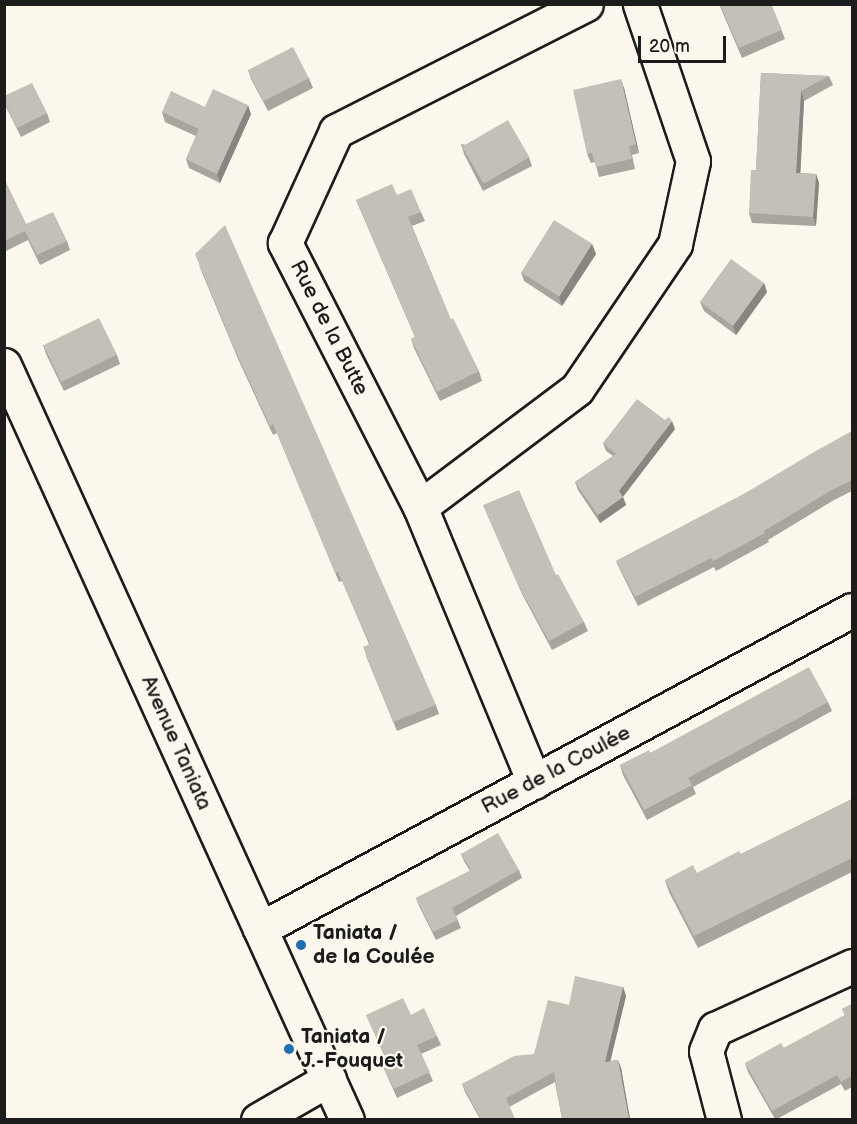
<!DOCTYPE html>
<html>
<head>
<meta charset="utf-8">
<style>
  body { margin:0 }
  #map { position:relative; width:857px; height:1124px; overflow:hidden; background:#fbf7ec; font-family:"Balsamiq Sans",sans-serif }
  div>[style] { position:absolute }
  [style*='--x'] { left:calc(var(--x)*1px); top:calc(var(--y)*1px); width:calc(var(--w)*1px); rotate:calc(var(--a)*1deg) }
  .roads { filter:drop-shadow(2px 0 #1c1c1c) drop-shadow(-2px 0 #1c1c1c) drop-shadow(0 2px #1c1c1c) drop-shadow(0 -2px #1c1c1c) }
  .minor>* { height:33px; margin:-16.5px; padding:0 16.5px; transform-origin:16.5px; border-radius:16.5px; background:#fbf7ec }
  .major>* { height:33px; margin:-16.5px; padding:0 16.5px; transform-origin:16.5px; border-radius:16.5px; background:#fbf7ec }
  .wall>* { inset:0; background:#a8a59e }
  .shaded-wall>* { inset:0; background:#888681 }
  .building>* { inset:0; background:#c3c0b8; transform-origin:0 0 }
  .dots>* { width:16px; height:16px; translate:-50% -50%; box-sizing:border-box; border:3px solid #fbf7ec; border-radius:50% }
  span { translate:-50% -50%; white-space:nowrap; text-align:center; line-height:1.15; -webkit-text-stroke:4.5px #fbf7ec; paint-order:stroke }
  .street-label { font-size:21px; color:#1c1c1c }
  .poi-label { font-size:21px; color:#1c1c1c; font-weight:700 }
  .left { translate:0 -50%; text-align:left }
  .frame { position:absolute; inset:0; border:6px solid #1c1c1c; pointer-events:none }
  .scale { position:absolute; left:638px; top:36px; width:88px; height:27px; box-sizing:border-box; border:3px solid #1c1c1c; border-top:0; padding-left:8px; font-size:18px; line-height:21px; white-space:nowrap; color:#1c1c1c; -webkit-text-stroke:4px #fbf7ec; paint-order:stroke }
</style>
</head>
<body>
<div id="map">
  <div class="roads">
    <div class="minor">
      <div style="--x:420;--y:507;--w:196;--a:-36.9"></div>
      <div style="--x:577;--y:389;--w:175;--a:-55.9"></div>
      <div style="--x:675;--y:244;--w:85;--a:-77.8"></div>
      <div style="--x:693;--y:161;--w:166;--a:-108.7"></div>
      <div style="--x:534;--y:782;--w:298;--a:-112.5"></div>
      <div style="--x:420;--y:507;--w:297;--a:-117.1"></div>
      <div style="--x:285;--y:243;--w:123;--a:-65.5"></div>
      <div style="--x:336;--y:131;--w:280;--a:-26.9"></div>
      <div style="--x:260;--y:929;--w:672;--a:-28.32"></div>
      <div style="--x:258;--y:1120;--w:82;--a:-30"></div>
      <div style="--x:724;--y:1120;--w:71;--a:-104.6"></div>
      <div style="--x:706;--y:1051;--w:24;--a:-68"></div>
      <div style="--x:715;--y:1029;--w:151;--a:-24.7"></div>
    </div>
    <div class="major">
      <div style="--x:4;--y:365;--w:829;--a:65.57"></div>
    </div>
  </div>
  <div class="wall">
    <div style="clip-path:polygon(719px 4px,771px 4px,785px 39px,742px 58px)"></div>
    <div style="clip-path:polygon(248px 70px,309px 78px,313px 88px,268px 111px,251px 79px)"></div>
    <div style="clip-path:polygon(761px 73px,829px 76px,833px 85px,804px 101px,800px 173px,816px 174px,819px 183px,816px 226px,752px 223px,749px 213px,756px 170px)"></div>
    <div style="clip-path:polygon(624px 88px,639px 153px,632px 155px,635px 169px,599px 177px,595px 162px,591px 163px,587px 154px)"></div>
    <div style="clip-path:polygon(4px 96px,47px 113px,50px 122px,21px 137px,6px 107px,4px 102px)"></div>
    <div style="clip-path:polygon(205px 107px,251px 114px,220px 183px,189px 168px,186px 159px,196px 136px,165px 122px,162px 112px)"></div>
    <div style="clip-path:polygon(461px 144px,529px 157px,532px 166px,483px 191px,464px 154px)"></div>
    <div style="clip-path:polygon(4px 180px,26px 224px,67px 241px,70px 250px,40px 265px,28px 240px,4px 252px)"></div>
    <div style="clip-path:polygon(397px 195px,421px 212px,425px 221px,412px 226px,451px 320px,479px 371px,482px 381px,440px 401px,414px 348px,411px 339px,415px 337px,356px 200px)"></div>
    <div style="clip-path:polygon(592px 244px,596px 254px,562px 306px,524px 281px,521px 272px)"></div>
    <div style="clip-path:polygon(198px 263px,436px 705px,439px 714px,397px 731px,366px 656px,369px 644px,342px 581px,339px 582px,277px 433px,273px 435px,238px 359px)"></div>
    <div style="clip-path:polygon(764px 283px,767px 292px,736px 335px,704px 311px,700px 302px)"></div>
    <div style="clip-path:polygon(43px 345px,117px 355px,120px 364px,64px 391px,46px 354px)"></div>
    <div style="clip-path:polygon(675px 429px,623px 497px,626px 505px,600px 523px,578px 490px,575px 482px,613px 456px,606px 451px,603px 443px)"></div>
    <div style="clip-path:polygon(852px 431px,852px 491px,834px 500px,768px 540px,769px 542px,716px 571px,714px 567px,638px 606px,620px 570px,616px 561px,744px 494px)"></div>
    <div style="clip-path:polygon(483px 505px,556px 575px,584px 622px,588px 631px,552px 650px,522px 594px)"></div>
    <div style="clip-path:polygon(828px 702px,832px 711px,693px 787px,696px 794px,647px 820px,623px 775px,620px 765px,650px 753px)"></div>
    <div style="clip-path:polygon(852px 799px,852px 872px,698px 948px,669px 892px,665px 880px,697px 873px,741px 854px)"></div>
    <div style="clip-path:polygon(461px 854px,519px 870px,522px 878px,456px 916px,461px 928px,436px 940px,419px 906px,416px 898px,470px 871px,464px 861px)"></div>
    <div style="clip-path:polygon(623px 987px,626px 996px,610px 1061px,618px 1060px,621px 1068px,630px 1119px,562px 1119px,555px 1082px,509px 1107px,515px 1119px,480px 1119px,465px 1092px,462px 1084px,534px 1054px,569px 1005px)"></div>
    <div style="clip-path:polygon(852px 1004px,852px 1087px,845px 1091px,841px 1084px,777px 1119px,775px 1119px,748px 1072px,745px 1063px,784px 1048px,845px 1015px,842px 1009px)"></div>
    <div style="clip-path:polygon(366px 1015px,411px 1015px,437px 1036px,441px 1045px,421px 1054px,433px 1081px,397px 1098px,380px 1060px,385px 1057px)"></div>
  </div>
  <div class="shaded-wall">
    <div style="clip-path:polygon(621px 79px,624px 88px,639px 153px,636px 144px)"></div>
    <div style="clip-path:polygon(801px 91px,804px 101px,800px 182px,796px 173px)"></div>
    <div style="clip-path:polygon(248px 105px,251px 114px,220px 183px,217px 174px)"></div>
    <div style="clip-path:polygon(816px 174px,819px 183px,816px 226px,813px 217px)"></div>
    <div style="clip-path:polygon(592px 244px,596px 254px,562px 306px,559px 297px)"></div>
    <div style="clip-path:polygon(764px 283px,767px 292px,736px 335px,733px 326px)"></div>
    <div style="clip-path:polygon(672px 421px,675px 429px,621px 499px,619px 491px)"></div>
    <div style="clip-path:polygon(623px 497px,626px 505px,600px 523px,598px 515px)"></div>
    <div style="clip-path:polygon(623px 987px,626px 996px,608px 1071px,605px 1062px)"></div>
    <div style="clip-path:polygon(618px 1060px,621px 1068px,630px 1119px,629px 1119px)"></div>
  </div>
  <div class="building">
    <div style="clip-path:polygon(720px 4px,771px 4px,782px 30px,739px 48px)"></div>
    <div style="left:293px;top:47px;width:35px;height:51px;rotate:63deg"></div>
    <div style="clip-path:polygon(761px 73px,829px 76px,801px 91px,796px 173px,816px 174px,813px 217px,749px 213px,751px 170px,756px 170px)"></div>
    <div style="clip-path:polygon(621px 79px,636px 144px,629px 146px,632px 159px,596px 167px,592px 153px,587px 154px,573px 90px)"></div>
    <div style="clip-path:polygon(32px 83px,47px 113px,17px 128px,4px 101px,4px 96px)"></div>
    <div style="clip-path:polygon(213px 89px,248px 105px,217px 174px,186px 159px,199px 129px,162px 112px,171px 91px,205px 107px)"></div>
    <div style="left:508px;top:120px;width:43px;height:53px;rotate:60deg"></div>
    <div style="clip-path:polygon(5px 180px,26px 224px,53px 212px,67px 241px,37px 255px,25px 231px,4px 241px)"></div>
    <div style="clip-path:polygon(392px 184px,397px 195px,411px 189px,421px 212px,408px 217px,451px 320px,453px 318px,479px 371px,437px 392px,411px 339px,415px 337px,356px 200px)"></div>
    <div style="left:554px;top:220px;width:45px;height:62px;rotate:32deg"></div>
    <div style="clip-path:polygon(225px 225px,436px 705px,393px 722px,363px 647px,370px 644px,338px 572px,335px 573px,273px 424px,270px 426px,235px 350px,195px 254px)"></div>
    <div style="left:731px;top:259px;width:41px;height:53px;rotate:36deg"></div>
    <div style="left:99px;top:318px;width:41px;height:62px;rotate:64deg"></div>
    <div style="clip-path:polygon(637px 399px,665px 420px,669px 417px,672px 421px,619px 491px,623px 497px,598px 515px,575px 482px,616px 454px,603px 443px)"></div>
    <div style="clip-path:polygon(852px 431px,852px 480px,830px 491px,764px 531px,765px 533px,713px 561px,711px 558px,635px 597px,616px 561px,744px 494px,814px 452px)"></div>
    <div style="clip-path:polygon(519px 490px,556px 575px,558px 574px,584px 622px,549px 641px,518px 585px,483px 505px)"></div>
    <div style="clip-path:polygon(809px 667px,828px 702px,688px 778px,692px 785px,644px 810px,620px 765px,649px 750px,650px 753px)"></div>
    <div style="clip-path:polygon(852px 799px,852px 858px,694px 936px,665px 880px,693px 865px,697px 873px,739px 851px,741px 854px)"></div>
    <div style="clip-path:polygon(498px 833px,519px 870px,452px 908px,458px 920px,433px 932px,416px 898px,471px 870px,461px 854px)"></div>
    <div style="clip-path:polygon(575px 976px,623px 987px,605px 1062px,618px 1060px,629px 1119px,562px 1119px,554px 1072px,506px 1098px,515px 1119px,481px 1119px,462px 1084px,514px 1056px,534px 1054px,548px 1000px,569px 1005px)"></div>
    <div style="clip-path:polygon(403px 998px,411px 1015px,424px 1008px,437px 1036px,417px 1045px,430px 1072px,394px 1089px,380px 1060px,386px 1057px,366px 1015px)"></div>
    <div style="clip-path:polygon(852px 1004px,852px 1076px,841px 1082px,837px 1075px,772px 1111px,745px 1063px,781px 1043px,784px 1048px,834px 1021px,845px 1015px,842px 1009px)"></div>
  </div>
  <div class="dots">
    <div style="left:301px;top:945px;background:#1f6fb2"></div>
    <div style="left:289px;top:1049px;background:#1f6fb2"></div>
  </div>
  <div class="street-label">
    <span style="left:329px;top:328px;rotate:63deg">Rue de la Butte</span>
    <span style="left:176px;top:743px;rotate:66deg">Avenue Taniata</span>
    <span style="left:556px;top:770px;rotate:-28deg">Rue de la Coulée</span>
  </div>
  <div class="poi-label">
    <span class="left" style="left:313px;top:945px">Taniata /<br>de la Coulée</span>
    <span class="left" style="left:301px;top:1049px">Taniata /<br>J.-Fouquet</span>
  </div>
  <div class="frame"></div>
  <div class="scale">20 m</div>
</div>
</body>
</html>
